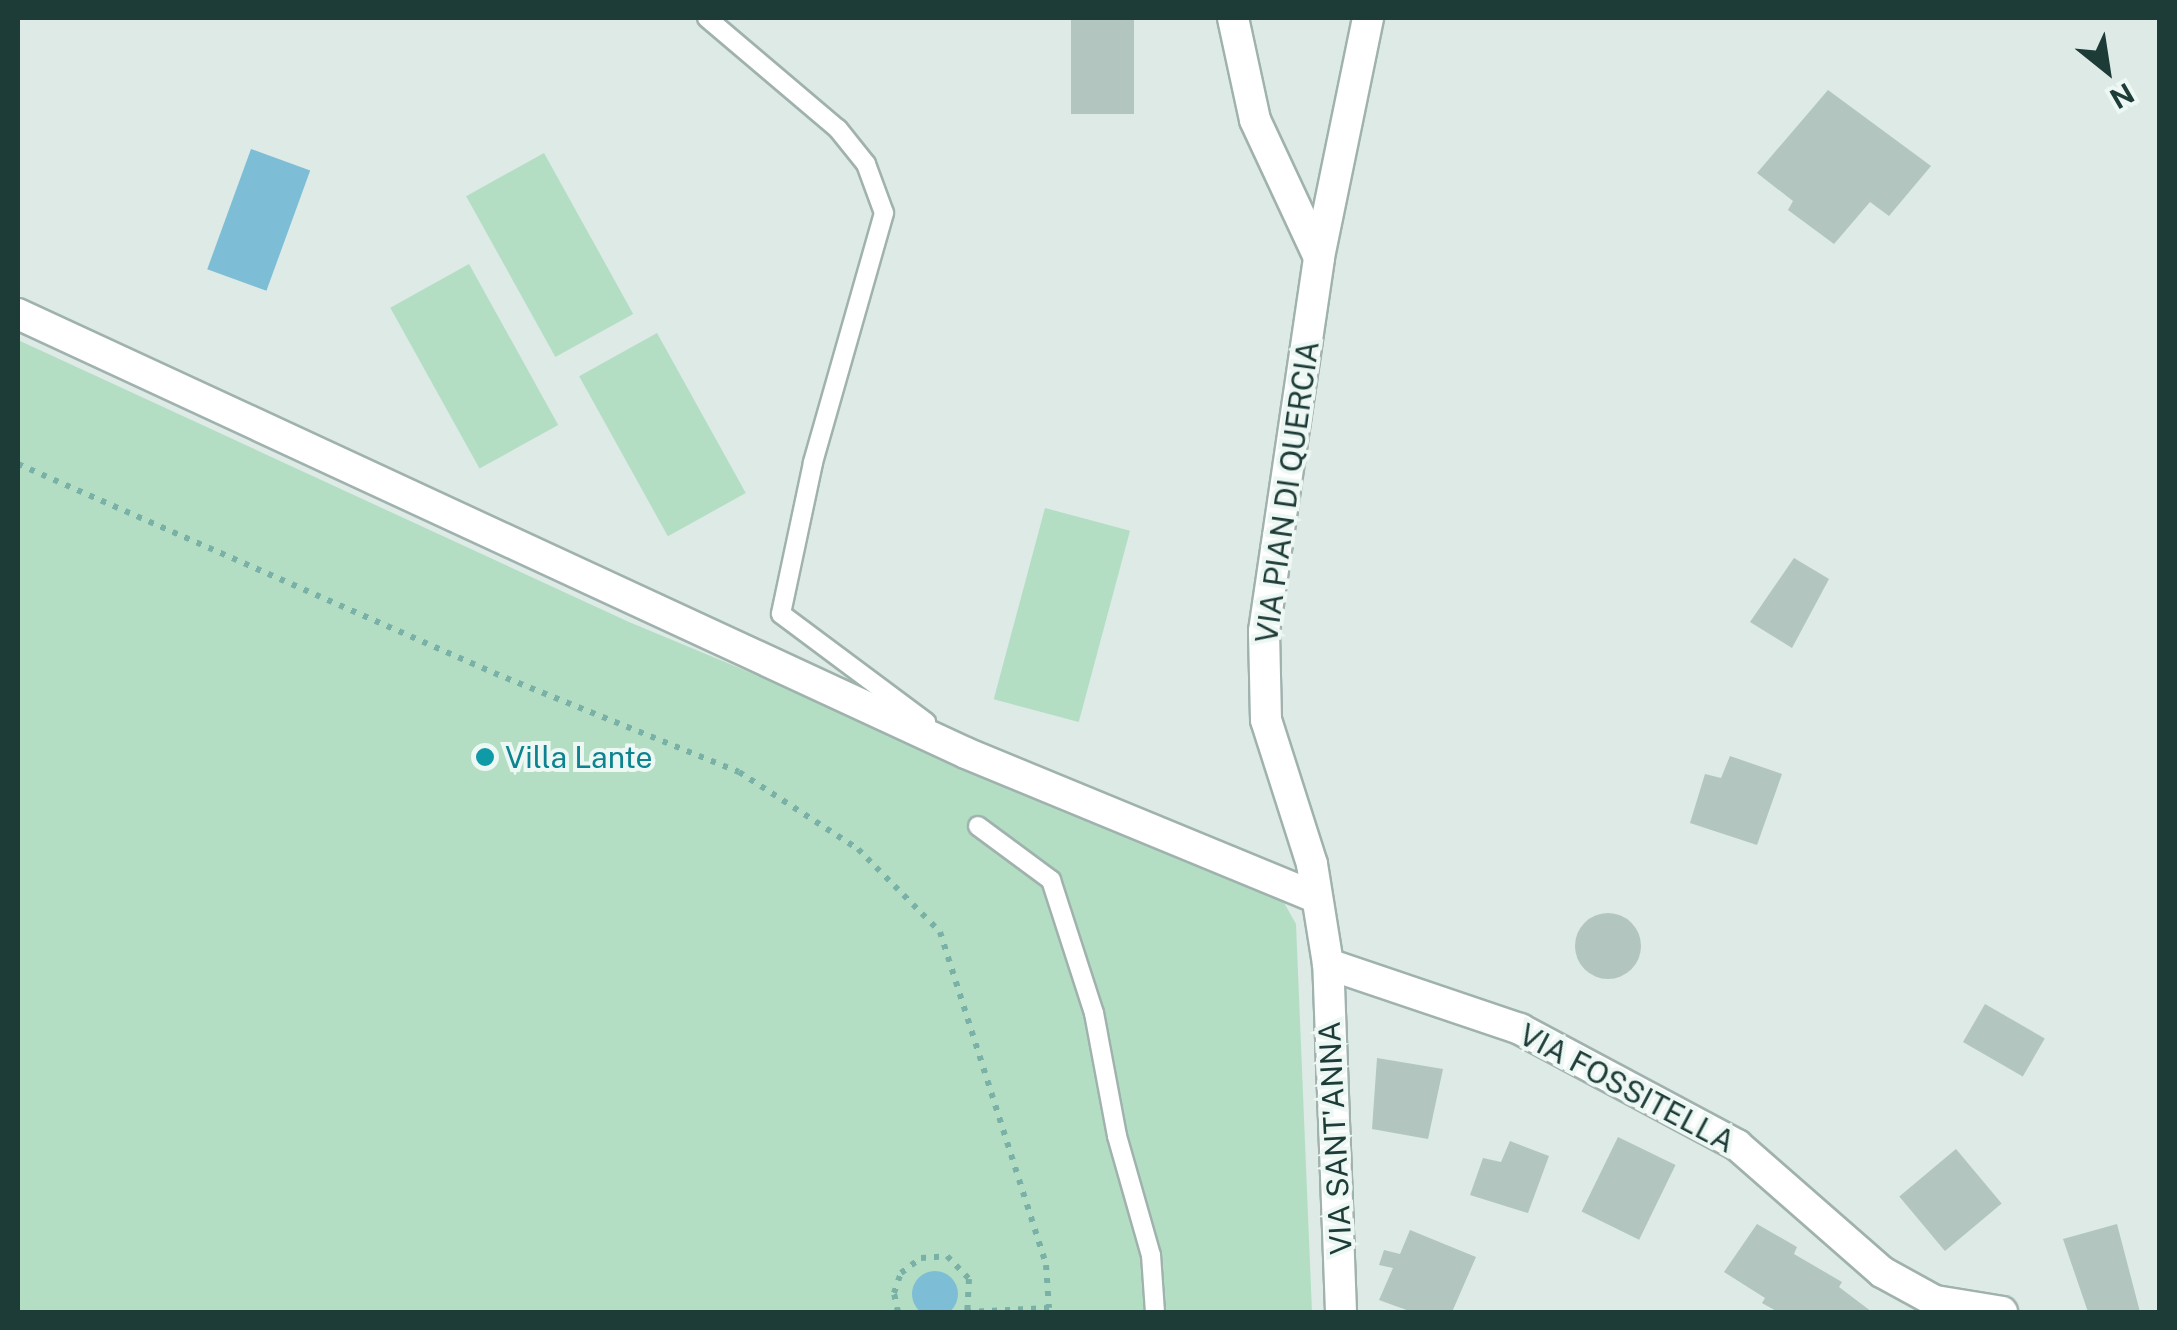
<!DOCTYPE html>
<html>
<head>
<meta charset="utf-8">
<style>
  body { margin:0 }
  #map { position:relative; width:2177px; height:1330px; overflow:hidden; background:#ddeae6; font-family:"Public Sans",sans-serif }
  div>[style] { position:absolute }
  [style*='--x'] { left:calc(var(--x)*1px); top:calc(var(--y)*1px); width:calc(var(--w)*1px); rotate:calc(var(--a)*1deg) }
  .green>* { inset:0; background:#b3dec4; transform-origin:0 0 }
  .water>* { inset:0; background:#7ebdd6; transform-origin:0 0 }
  .round { border-radius:50% }
  .building>* { inset:0; background:#b2c5bf; transform-origin:0 0 }
  .path>* { height:6px; margin-top:-3px; transform-origin:0; background:repeating-linear-gradient(90deg,#7ab1a7 0 5px,transparent 0 13px) }
  .roads { filter:drop-shadow(2px 0 #a0b2ae) drop-shadow(-2px 0 #a0b2ae) drop-shadow(0 2px #a0b2ae) drop-shadow(0 -2px #a0b2ae) }
  .lane>* { height:18px; margin:-9px; padding:0 9px; transform-origin:9px; border-radius:9px; background:#fff }
  .street>* { height:30px; margin:-15px; padding:0 15px; transform-origin:15px; border-radius:15px; background:#fff }
  .dots>* { width:28px; height:28px; translate:-50% -50%; box-sizing:border-box; border:5px solid #edf7f3; border-radius:50% }
  span { translate:-50% -50%; white-space:nowrap; text-align:center; line-height:1.15; -webkit-text-stroke:8px #edf7f3; paint-order:stroke }
  .street-label { font-size:30px; color:#1d3b37 }
  .culture-label { font-size:30px; color:#0d838f }
  .left { translate:0 -50%; text-align:left }
  .frame { position:absolute; inset:0; border:20px solid #1d3b37; pointer-events:none }
  .north { position:absolute; left:2057px; top:20px; width:100px; height:100px; -webkit-text-stroke:8px #edf7f3; paint-order:stroke; rotate:150deg; font-size:28px; font-weight:700; line-height:40px; text-align:center; color:#1d3b37 }
  .north::after { content:''; display:block; margin:auto; width:35px; height:45px; background:#1d3b37; clip-path:polygon(50% 0,100% 100%,50% 72%,0 100%) }
</style>
</head>
<body>
<div id="map">
  <div class="green">
    <div style="left:544px;top:153px;width:184px;height:89px;rotate:61deg"></div>
    <div style="left:469px;top:264px;width:184px;height:90px;rotate:61deg"></div>
    <div style="left:657px;top:333px;width:183px;height:89px;rotate:61deg"></div>
    <div style="clip-path:polygon(18px 340px,629px 622px,1278px 892px,1296px 924px,1312px 1312px,18px 1312px)"></div>
    <div style="left:1045px;top:508px;width:88px;height:198px;rotate:15deg"></div>
  </div>
  <div class="water">
    <div style="left:251px;top:149px;width:63px;height:128px;rotate:20deg"></div>
    <div class="round" style="left:912px;top:1271px;width:46px;height:46px"></div>
  </div>
  <div class="building">
    <div style="left:1071px;top:18px;width:63px;height:96px"></div>
    <div style="clip-path:polygon(1828px 90px,1931px 166px,1889px 216px,1870px 202px,1834px 244px,1788px 210px,1793px 201px,1757px 173px)"></div>
    <div style="clip-path:polygon(1794px 558px,1829px 579px,1792px 648px,1750px 622px)"></div>
    <div style="clip-path:polygon(1730px 756px,1782px 774px,1757px 845px,1690px 823px,1705px 774px,1721px 778px)"></div>
    <div class="round" style="left:1575px;top:913px;width:66px;height:66px"></div>
    <div style="left:1985px;top:1004px;width:69px;height:44px;rotate:30deg"></div>
    <div style="clip-path:polygon(1377px 1058px,1443px 1069px,1428px 1139px,1372px 1129px)"></div>
    <div style="left:1618px;top:1137px;width:64px;height:83px;rotate:26deg"></div>
    <div style="clip-path:polygon(1510px 1141px,1549px 1156px,1528px 1213px,1470px 1195px,1483px 1158px,1501px 1162px)"></div>
    <div style="left:1956px;top:1149px;width:71px;height:74px;rotate:50deg"></div>
    <div style="clip-path:polygon(1757px 1224px,1797px 1247px,1794px 1254px,1842px 1282px,1839px 1287px,1872px 1312px,1778px 1312px,1762px 1303px,1765px 1298px,1724px 1272px)"></div>
    <div style="clip-path:polygon(2117px 1224px,2140px 1312px,2088px 1312px,2063px 1239px)"></div>
    <div style="clip-path:polygon(1410px 1230px,1476px 1257px,1452px 1312px,1412px 1312px,1379px 1300px,1393px 1268px,1379px 1265px,1384px 1250px,1400px 1254px)"></div>
  </div>
  <div class="path">
    <div style="--x:18;--y:464;--w:520;--a:23.71"></div>
    <div style="--x:494;--y:673;--w:264;--a:22"></div>
    <div style="--x:739;--y:772;--w:142;--a:32.9"></div>
    <div style="--x:858;--y:849;--w:117;--a:45.3"></div>
    <div style="--x:940;--y:932;--w:349;--a:72.3"></div>
    <div style="--x:1046;--y:1265;--w:43;--a:86"></div>
    <div style="--x:1049;--y:1308;--w:83;--a:177.2"></div>
    <div style="--x:898;--y:1312;--w:19;--a:-102"></div>
    <div style="--x:894;--y:1293;--w:21;--a:-71"></div>
    <div style="--x:901;--y:1273;--w:25;--a:-37"></div>
    <div style="--x:921;--y:1258;--w:26;--a:-4"></div>
    <div style="--x:947;--y:1256;--w:32;--a:46"></div>
    <div style="--x:969;--y:1279;--w:33;--a:93"></div>
  </div>
  <div class="roads">
    <div class="lane">
      <div style="--x:707;--y:18;--w:172;--a:40.3"></div>
      <div style="--x:838;--y:129;--w:45;--a:51.3"></div>
      <div style="--x:866;--y:164;--w:52;--a:69.8"></div>
      <div style="--x:884;--y:213;--w:260;--a:105.9"></div>
      <div style="--x:813;--y:463;--w:154;--a:102"></div>
      <div style="--x:781;--y:614;--w:181;--a:36.7"></div>
      <div style="--x:978;--y:826;--w:91;--a:36.5"></div>
      <div style="--x:1051;--y:880;--w:140;--a:72.1"></div>
      <div style="--x:1094;--y:1013;--w:125;--a:79.4"></div>
      <div style="--x:1117;--y:1136;--w:124;--a:74.1"></div>
      <div style="--x:1151;--y:1255;--w:57;--a:86"></div>
    </div>
    <div class="street">
      <div style="--x:1233;--y:18;--w:104;--a:77.8"></div>
      <div style="--x:1255;--y:120;--w:151;--a:65"></div>
      <div style="--x:18;--y:314;--w:1045;--a:24.85"></div>
      <div style="--x:966;--y:753;--w:378;--a:22.4"></div>
      <div style="--x:1328;--y:964;--w:203;--a:18.7"></div>
      <div style="--x:1520;--y:1029;--w:246;--a:28.1"></div>
      <div style="--x:1737;--y:1145;--w:193;--a:41.2"></div>
      <div style="--x:1882;--y:1272;--w:60;--a:28.7"></div>
      <div style="--x:1935;--y:1301;--w:68;--a:9.3"></div>
      <div style="--x:1341;--y:1312;--w:348;--a:-92.1"></div>
      <div style="--x:1328;--y:964;--w:101;--a:-99.1"></div>
      <div style="--x:1312;--y:864;--w:151;--a:-107.7"></div>
      <div style="--x:1266;--y:720;--w:89;--a:-91.3"></div>
      <div style="--x:1264;--y:631;--w:378;--a:-81.6"></div>
      <div style="--x:1319;--y:257;--w:244;--a:-78.4"></div>
    </div>
  </div>
  <div class="dots">
    <div style="left:485px;top:757px;background:#0f9aa8"></div>
  </div>
  <div class="street-label">
    <span style="left:1287px;top:492px;rotate:-82deg">VIA PIAN DI QUERCIA</span>
    <span style="left:1627px;top:1088px;rotate:28deg">VIA FOSSITELLA</span>
    <span style="left:1335px;top:1138px;rotate:-93deg">VIA SANT'ANNA</span>
  </div>
  <div class="culture-label">
    <span class="left" style="left:505px;top:757px">Villa Lante</span>
  </div>
  <div class="frame"></div>
  <div class="north">N</div>
</div>
</body>
</html>
